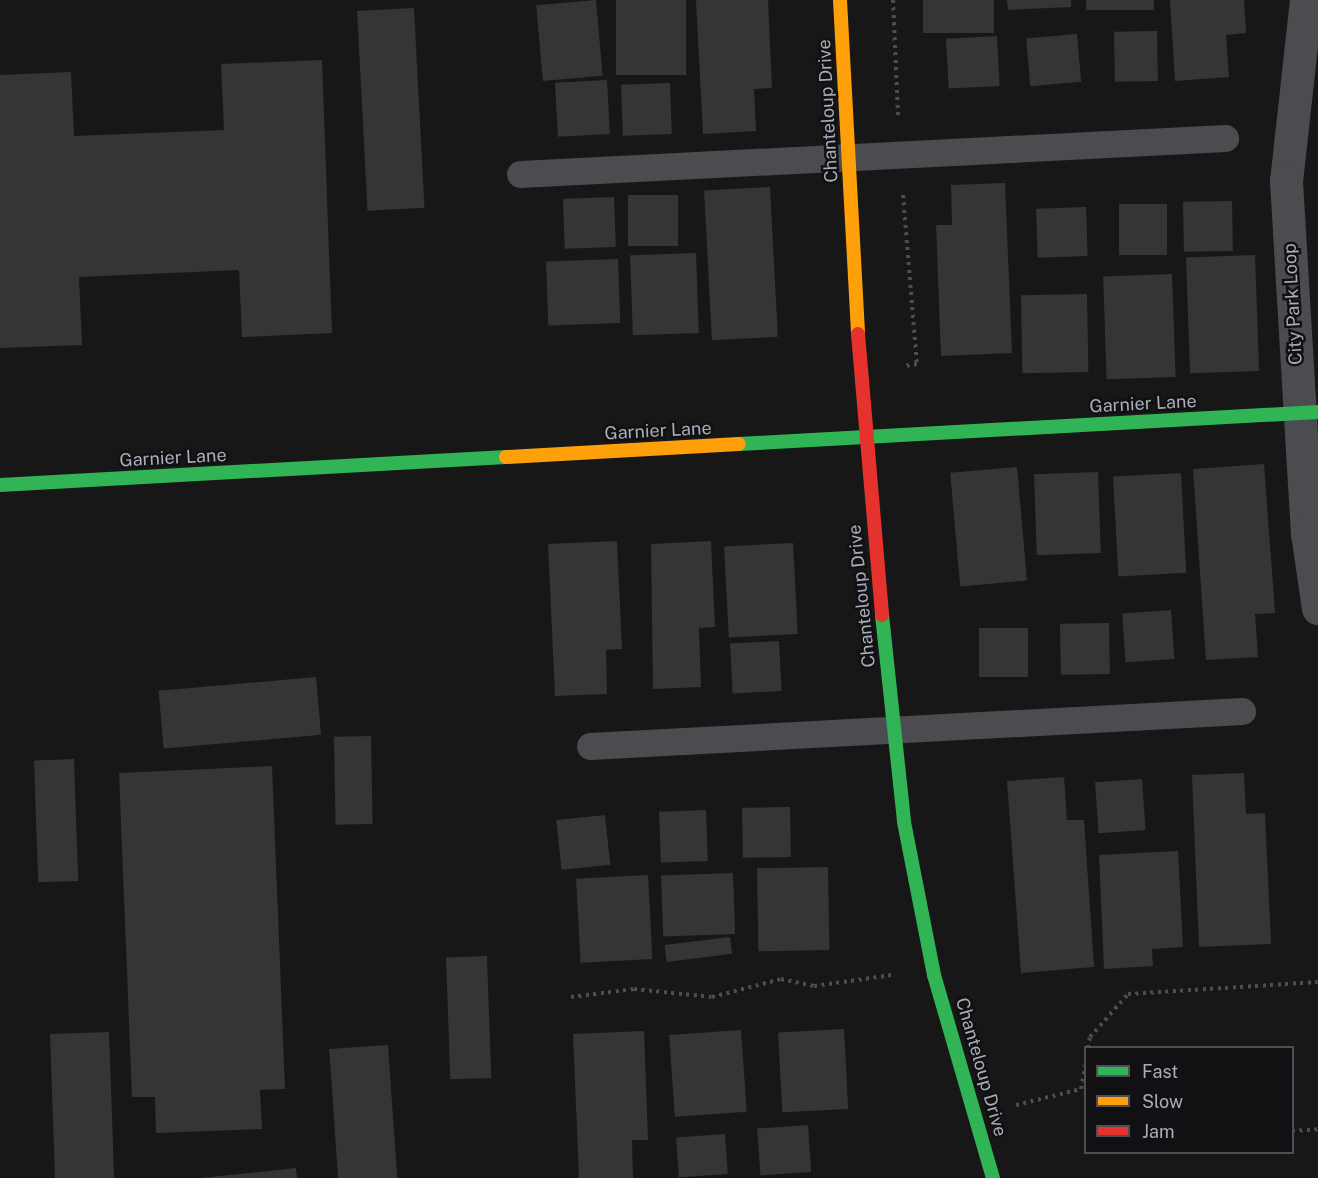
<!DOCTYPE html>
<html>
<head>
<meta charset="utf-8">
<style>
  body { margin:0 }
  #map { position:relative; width:1318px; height:1178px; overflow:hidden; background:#171717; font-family:"Public Sans",sans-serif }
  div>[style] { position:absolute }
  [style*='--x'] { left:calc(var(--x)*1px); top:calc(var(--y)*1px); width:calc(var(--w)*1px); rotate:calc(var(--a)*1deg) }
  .building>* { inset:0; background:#353536; transform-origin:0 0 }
  .path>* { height:4px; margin-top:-2px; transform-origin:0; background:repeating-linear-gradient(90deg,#4d4e52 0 3px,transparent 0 7.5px) }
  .lane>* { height:27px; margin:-13.5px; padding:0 13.5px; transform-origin:13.5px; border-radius:13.5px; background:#4b4c50 }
  .street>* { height:33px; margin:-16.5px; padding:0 16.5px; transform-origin:16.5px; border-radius:16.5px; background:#4b4c50 }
  .fast>* { height:14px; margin:-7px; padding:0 7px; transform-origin:7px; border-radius:7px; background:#30b455 }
  .slow>* { height:14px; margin:-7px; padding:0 7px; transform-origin:7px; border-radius:7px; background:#ff9f0a }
  .jam>* { height:14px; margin:-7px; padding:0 7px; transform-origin:7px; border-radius:7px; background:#e5322d }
  span { translate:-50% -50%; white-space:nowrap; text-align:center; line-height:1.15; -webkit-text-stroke:5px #111113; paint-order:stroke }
  .street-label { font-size:18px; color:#a8adb8 }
  .legend { position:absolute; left:1084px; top:1046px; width:210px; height:108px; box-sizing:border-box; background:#111113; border:2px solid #4d4f55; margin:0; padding:8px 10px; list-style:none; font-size:18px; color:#a8adb8 }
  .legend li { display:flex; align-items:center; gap:12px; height:30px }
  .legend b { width:30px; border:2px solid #4d4f55 }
</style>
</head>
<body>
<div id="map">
  <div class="building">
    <div style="left:596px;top:0;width:76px;height:60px;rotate:85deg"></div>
    <div style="left:616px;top:0;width:70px;height:75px"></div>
    <div style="clip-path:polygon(696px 0,768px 0,772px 88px,754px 89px,756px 131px,703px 134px)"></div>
    <div style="left:923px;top:0;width:71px;height:33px"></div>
    <div style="clip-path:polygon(1007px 0,1071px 0,1071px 7px,1008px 10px)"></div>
    <div style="left:1086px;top:0;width:68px;height:10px"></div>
    <div style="clip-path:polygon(1170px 0,1244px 0,1246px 33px,1226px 35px,1229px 77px,1175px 81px)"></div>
    <div style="left:414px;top:8px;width:200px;height:57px;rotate:87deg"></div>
    <div style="left:1157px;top:31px;width:50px;height:43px;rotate:89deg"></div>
    <div style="left:1077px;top:34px;width:48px;height:51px;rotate:85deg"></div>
    <div style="left:997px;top:36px;width:50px;height:51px;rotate:87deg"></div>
    <div style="clip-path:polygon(322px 60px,332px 333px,242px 337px,239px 270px,79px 277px,82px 345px,0 348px,0 75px,71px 72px,74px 136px,224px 130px,221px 64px)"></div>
    <div style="left:607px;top:80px;width:54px;height:52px;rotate:87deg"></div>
    <div style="left:670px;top:83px;width:51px;height:49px;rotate:88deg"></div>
    <div style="clip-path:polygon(1005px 183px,1012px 353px,941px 356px,936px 225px,952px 225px,951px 185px)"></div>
    <div style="left:770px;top:187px;width:150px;height:66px;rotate:87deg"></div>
    <div style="left:628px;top:195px;width:50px;height:51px"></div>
    <div style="left:614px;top:197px;width:50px;height:51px;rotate:88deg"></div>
    <div style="left:1232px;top:201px;width:50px;height:49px;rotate:89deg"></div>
    <div style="left:1119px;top:204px;width:48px;height:51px"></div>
    <div style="left:1086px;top:207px;width:49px;height:50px;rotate:88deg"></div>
    <div style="left:696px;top:253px;width:80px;height:66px;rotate:88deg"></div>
    <div style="left:1255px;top:255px;width:116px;height:69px;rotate:88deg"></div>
    <div style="left:618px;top:259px;width:64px;height:72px;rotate:88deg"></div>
    <div style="left:1172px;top:274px;width:103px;height:69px;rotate:88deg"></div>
    <div style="left:1087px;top:294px;width:78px;height:66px;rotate:89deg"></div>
    <div style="clip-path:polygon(1264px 464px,1275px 613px,1255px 614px,1258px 657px,1206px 660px,1193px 469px)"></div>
    <div style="left:1017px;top:467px;width:114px;height:67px;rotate:85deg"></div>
    <div style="left:1098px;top:472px;width:81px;height:64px;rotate:88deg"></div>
    <div style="left:1181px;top:473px;width:100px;height:68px;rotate:87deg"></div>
    <div style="clip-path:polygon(617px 541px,622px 649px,606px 650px,607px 694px,555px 696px,548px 544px)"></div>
    <div style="clip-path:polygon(711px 541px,715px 627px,699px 628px,701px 687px,653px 689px,651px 544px)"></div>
    <div style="left:793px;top:543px;width:91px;height:69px;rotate:87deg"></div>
    <div style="left:1171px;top:610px;width:49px;height:49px;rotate:86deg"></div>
    <div style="left:1109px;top:623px;width:51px;height:49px;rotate:89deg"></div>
    <div style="left:1028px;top:628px;width:49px;height:49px;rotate:90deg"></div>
    <div style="left:779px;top:641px;width:50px;height:49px;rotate:87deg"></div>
    <div style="left:316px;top:677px;width:58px;height:158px;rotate:85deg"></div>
    <div style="left:371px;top:736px;width:88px;height:37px;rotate:89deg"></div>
    <div style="left:74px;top:759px;width:122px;height:40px;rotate:88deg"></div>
    <div style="clip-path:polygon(272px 766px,285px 1089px,260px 1090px,262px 1129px,156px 1133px,155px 1097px,132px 1097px,119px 773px)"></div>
    <div style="clip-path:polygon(1244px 773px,1246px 814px,1265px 813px,1271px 944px,1199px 947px,1192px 775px)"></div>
    <div style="clip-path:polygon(1064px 777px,1067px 820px,1084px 820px,1094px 967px,1021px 973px,1007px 781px)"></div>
    <div style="left:1142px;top:779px;width:51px;height:47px;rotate:86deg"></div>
    <div style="left:790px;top:807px;width:50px;height:48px;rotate:89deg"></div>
    <div style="left:706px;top:810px;width:51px;height:47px;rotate:88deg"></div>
    <div style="left:605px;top:815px;width:50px;height:49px;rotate:84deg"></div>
    <div style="clip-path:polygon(1178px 851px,1183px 947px,1152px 949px,1153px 966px,1104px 969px,1099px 855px)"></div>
    <div style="left:828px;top:867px;width:83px;height:71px;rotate:89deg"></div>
    <div style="left:733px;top:873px;width:61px;height:72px;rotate:88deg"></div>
    <div style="left:648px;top:875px;width:84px;height:72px;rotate:87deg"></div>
    <div style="left:730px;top:937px;width:17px;height:66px;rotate:83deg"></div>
    <div style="left:487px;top:956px;width:122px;height:41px;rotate:88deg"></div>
    <div style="left:844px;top:1029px;width:80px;height:66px;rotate:87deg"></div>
    <div style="left:741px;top:1030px;width:82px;height:72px;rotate:86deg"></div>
    <div style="clip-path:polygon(644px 1031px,648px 1140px,632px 1140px,633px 1178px,579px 1178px,573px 1034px)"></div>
    <div style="left:109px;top:1032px;width:146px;height:59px;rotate:88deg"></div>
    <div style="left:388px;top:1045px;width:133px;height:59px;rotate:86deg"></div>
    <div style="left:808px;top:1125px;width:47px;height:51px;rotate:86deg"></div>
    <div style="left:725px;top:1134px;width:40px;height:49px;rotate:86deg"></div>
    <div style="left:296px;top:1168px;width:10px;height:145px;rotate:84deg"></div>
  </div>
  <div class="path">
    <div style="--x:893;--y:0;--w:116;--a:87.5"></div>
    <div style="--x:903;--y:195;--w:170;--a:85.3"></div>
    <div style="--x:917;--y:364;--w:13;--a:171"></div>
    <div style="--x:571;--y:997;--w:64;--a:-7.2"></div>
    <div style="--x:634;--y:989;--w:78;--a:5.9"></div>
    <div style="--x:712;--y:997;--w:71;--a:-14.6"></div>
    <div style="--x:781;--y:979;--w:34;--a:12"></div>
    <div style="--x:814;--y:986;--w:79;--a:-8"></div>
    <div style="--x:1088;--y:1048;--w:11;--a:-80"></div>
    <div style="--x:1090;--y:1037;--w:57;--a:-48.5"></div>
    <div style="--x:1128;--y:994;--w:190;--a:-3.6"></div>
    <div style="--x:1081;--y:1089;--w:25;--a:-79"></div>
    <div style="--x:1016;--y:1105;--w:67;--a:-13.8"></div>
    <div style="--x:1292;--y:1131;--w:26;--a:-4"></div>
  </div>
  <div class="lane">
    <div style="--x:520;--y:174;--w:706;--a:-2.92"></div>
    <div style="--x:590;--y:746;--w:653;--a:-3.07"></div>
  </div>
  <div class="street">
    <div style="--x:1306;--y:0;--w:182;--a:96.3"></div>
    <div style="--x:1286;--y:181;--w:353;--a:86.6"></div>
    <div style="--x:1307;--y:533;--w:76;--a:81.7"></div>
  </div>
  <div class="fast">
    <div style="--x:739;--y:444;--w:580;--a:-3.16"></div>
    <div style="--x:0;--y:485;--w:507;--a:-3.17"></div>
    <div style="--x:882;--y:615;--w:208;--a:83.9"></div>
    <div style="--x:904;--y:822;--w:156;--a:78.9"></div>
    <div style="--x:934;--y:975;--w:211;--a:73.8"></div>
  </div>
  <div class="slow">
    <div style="--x:840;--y:0;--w:334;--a:86.9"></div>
    <div style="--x:506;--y:457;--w:233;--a:-3.2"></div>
  </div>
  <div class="jam">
    <div style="--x:858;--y:334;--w:282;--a:85.1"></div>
  </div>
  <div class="street-label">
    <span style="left:828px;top:111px;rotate:-93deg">Chanteloup Drive</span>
    <span style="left:1293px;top:304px;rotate:-93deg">City Park Loop</span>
    <span style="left:1143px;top:404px;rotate:-3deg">Garnier Lane</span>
    <span style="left:658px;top:431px;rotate:-3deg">Garnier Lane</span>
    <span style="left:173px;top:458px;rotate:-3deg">Garnier Lane</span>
    <span style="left:862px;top:596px;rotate:-96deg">Chanteloup Drive</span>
    <span style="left:981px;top:1067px;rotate:74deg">Chanteloup Drive</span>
  </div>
  <ul class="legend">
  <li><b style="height:8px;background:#30b455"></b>Fast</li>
  <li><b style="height:8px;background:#ff9f0a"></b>Slow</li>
  <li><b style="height:8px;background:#e5322d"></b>Jam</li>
  </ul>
</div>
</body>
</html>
